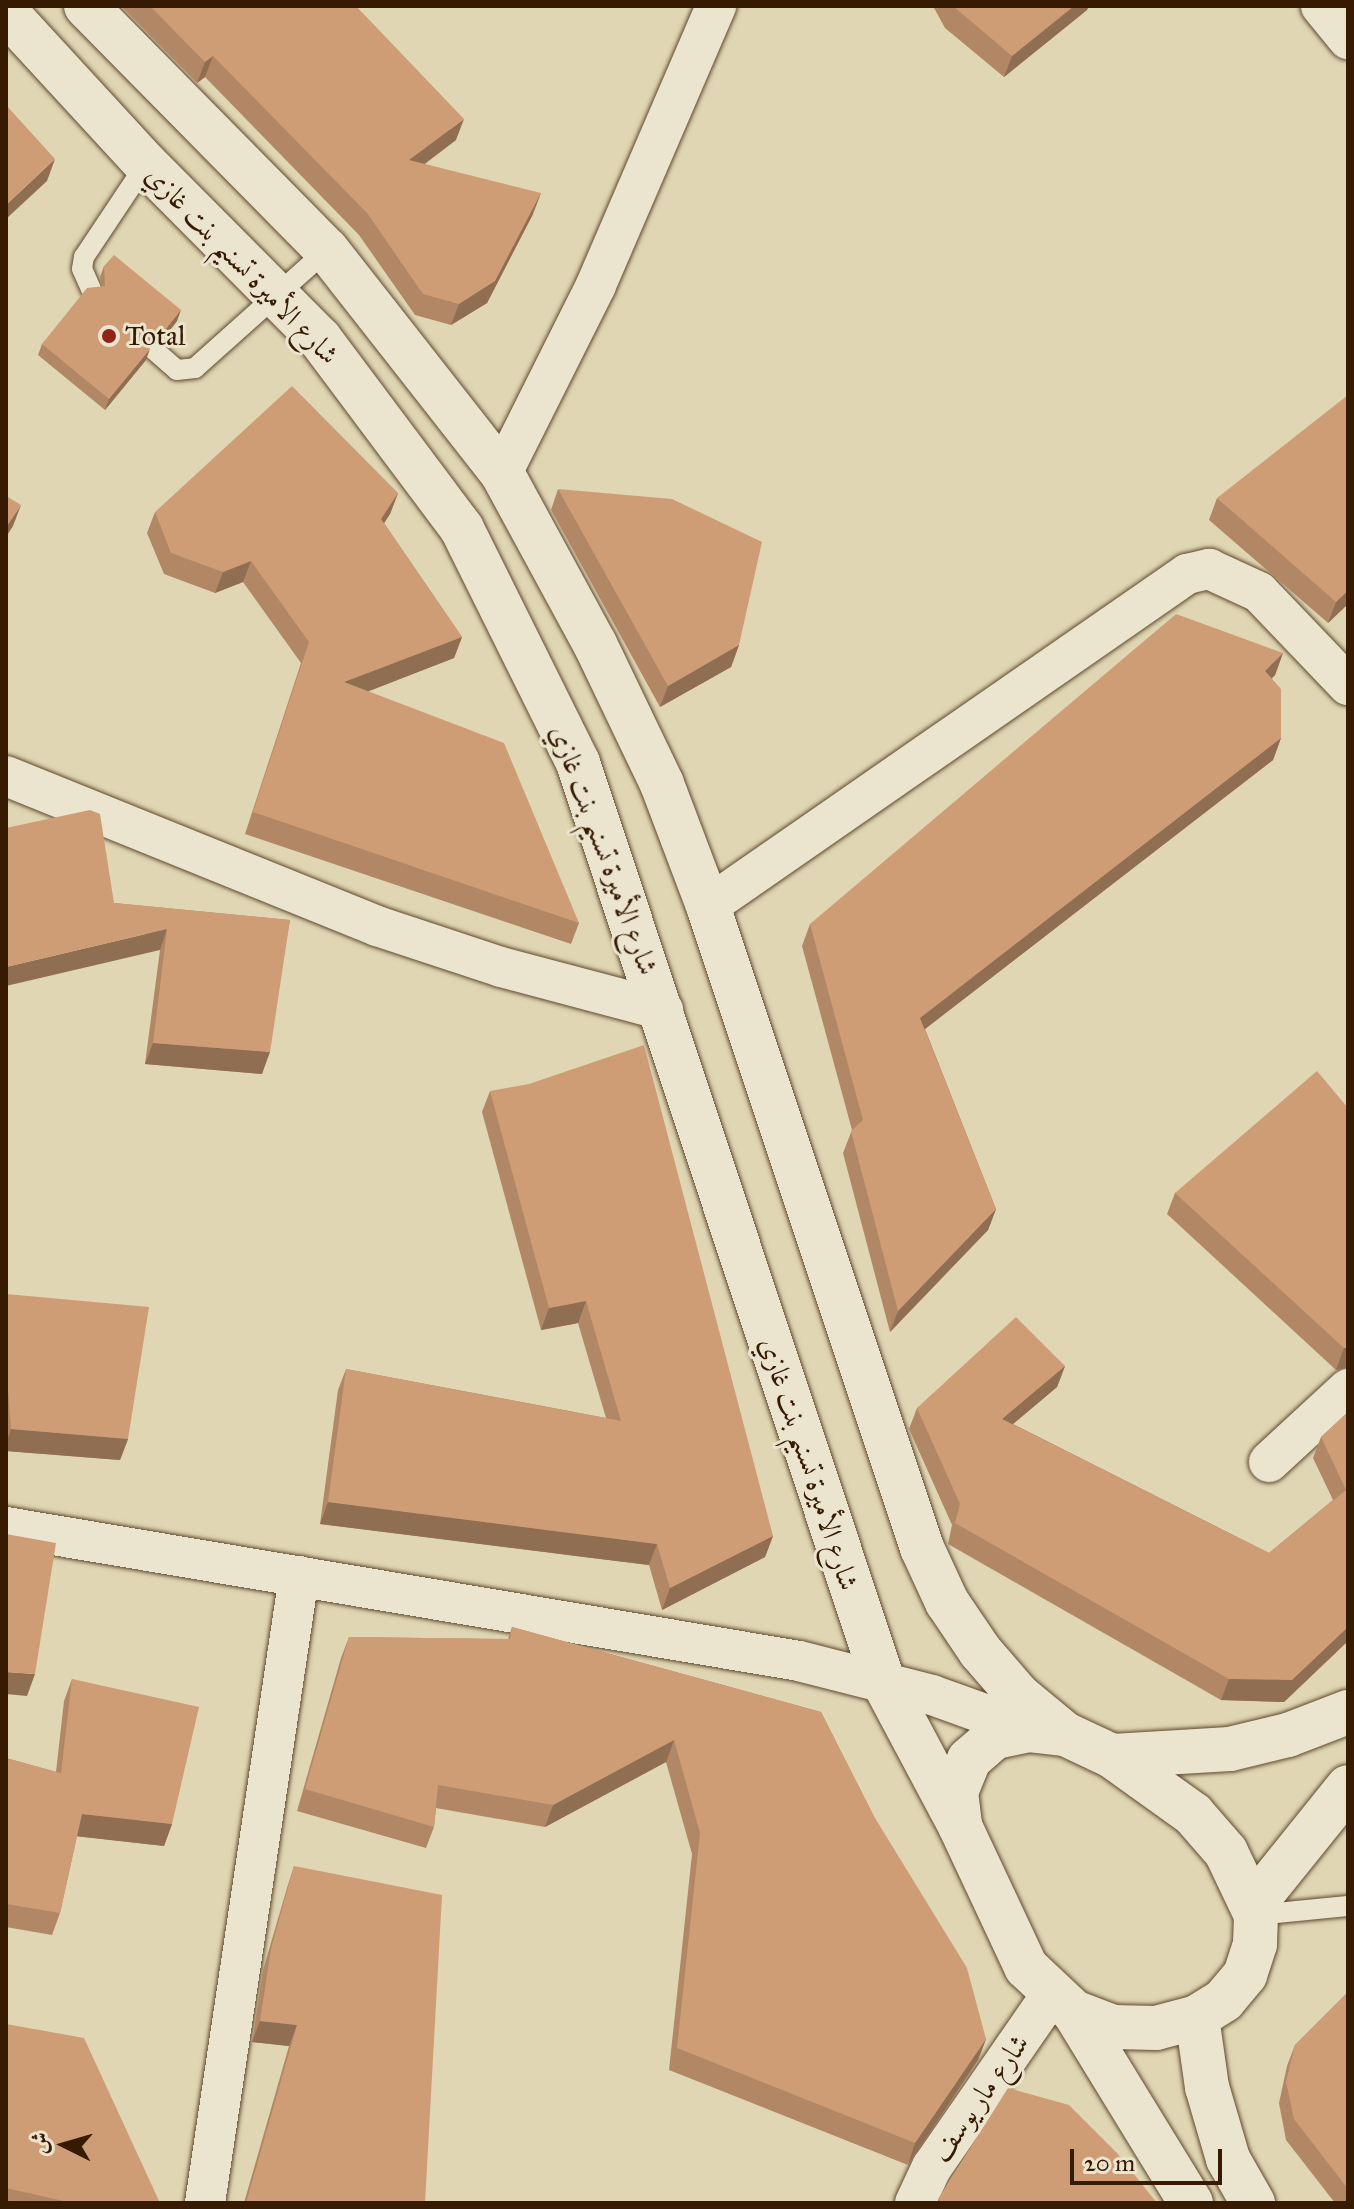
<!DOCTYPE html>
<html>
<head>
<meta charset="utf-8">
<style>
	body { margin:0 }
	#map { position:relative; width:1354px; height:2209px; overflow:hidden; background:#e0d6b3; font-family:"IM FELL Great Primer",Amiri,serif }
	div>[style] { position:absolute }
	.roads { filter:drop-shadow(0 0 2px #60492e) drop-shadow(0 0 2px #60492e) }
	.service>* { height:20px; margin:-10px; padding:0 10px; transform-origin:10px; border-radius:10px; background:#ebe4ce }
	.minor>* { height:40px; margin:-20px; padding:0 20px; transform-origin:20px; border-radius:20px; background:#ebe4ce }
	.secondary>* { height:44px; margin:-22px; padding:0 22px; transform-origin:22px; border-radius:22px; background:#ebe4ce }
	.wall>* { inset:0; background:#b18765 }
	.shaded-wall>* { inset:0; background:#906e52 }
	.building>* { inset:0; background:#ce9d75 }
	.dots>* { width:22px; height:22px; translate:-50% -50%; box-sizing:border-box; border:4px solid #ebe4ce; border-radius:50% }
	span { translate:-50% -50%; white-space:nowrap; text-align:center; line-height:1.15; -webkit-text-stroke:6px #ebe4ce; paint-order:stroke }
	.street-label { font-size:28px; color:#361a02 }
	.poi-label { font-size:28px; color:#361a02 }
	.left { translate:0 -50%; text-align:left }
	.frame { position:absolute; inset:0; border:8px solid #361a02; pointer-events:none }
	.north { position:absolute; left:24px; top:2105px; width:80px; height:80px; -webkit-text-stroke:6px #ebe4ce; paint-order:stroke; rotate:275deg; font-size:22px; font-weight:700; line-height:32px; text-align:center; color:#361a02 }
	.north::after { content:''; display:block; margin:auto; width:28px; height:36px; background:#361a02; clip-path:polygon(50% 0,100% 100%,50% 72%,0 100%) }
	.scale { position:absolute; left:1070px; top:2149px; width:152px; height:36px; box-sizing:border-box; border:4px solid #361a02; border-top:0; padding-left:10px; font-size:24px; line-height:28px; white-space:nowrap; color:#361a02; -webkit-text-stroke:6px #ebe4ce; paint-order:stroke }
</style>
</head>
<body>
<div id="map">
	<div class="roads">
		<div class="service">
			<i style="left:91px;top:289px;width:22px;rotate:-114deg"></i>
			<i style="left:82px;top:269px;width:12px;rotate:-81deg"></i>
			<i style="left:84px;top:257px;width:112px;rotate:-56.3deg"></i>
			<i style="left:154px;top:350px;width:30px;rotate:41deg"></i>
			<i style="left:177px;top:370px;width:18px;rotate:-6deg"></i>
			<i style="left:195px;top:368px;width:177px;rotate:-41.8deg"></i>
			<i style="left:1256px;top:1915px;width:92px;rotate:-5.6deg"></i>
		</div>
		<div class="minor">
			<i style="left:1321px;top:6px;width:43px;rotate:50.7deg"></i>
			<i style="left:502px;top:473px;width:210px;rotate:-63.4deg"></i>
			<i style="left:596px;top:285px;width:304px;rotate:-66.7deg"></i>
			<i style="left:6px;top:776px;width:400px;rotate:22deg"></i>
			<i style="left:377px;top:926px;width:131px;rotate:18.3deg"></i>
			<i style="left:501px;top:967px;width:168px;rotate:14.9deg"></i>
			<i style="left:708px;top:906px;width:583px;rotate:-34.73deg"></i>
			<i style="left:1187px;top:574px;width:23px;rotate:-13deg"></i>
			<i style="left:1209px;top:569px;width:55px;rotate:24.7deg"></i>
			<i style="left:1259px;top:592px;width:129px;rotate:46.3deg"></i>
			<i style="left:1269px;top:1462px;width:108px;rotate:-42.7deg"></i>
			<i style="left:6px;top:1527px;width:804px;rotate:9.59deg"></i>
			<i style="left:799px;top:1661px;width:137px;rotate:14.3deg"></i>
			<i style="left:932px;top:1695px;width:103px;rotate:19.8deg"></i>
			<i style="left:205px;top:2203px;width:634px;rotate:-81.47deg"></i>
			<i style="left:915px;top:2203px;width:40px;rotate:-65deg"></i>
			<i style="left:932px;top:2167px;width:209px;rotate:-55.3deg"></i>
		</div>
		<div class="secondary">
			<i style="left:86px;top:6px;width:343px;rotate:45.4deg"></i>
			<i style="left:327px;top:250px;width:283px;rotate:51.9deg"></i>
			<i style="left:502px;top:473px;width:195px;rotate:61.5deg"></i>
			<i style="left:595px;top:644px;width:155px;rotate:64.4deg"></i>
			<i style="left:662px;top:784px;width:130px;rotate:69.3deg"></i>
			<i style="left:708px;top:906px;width:677px;rotate:71.57deg"></i>
			<i style="left:922px;top:1548px;width:60px;rotate:65.2deg"></i>
			<i style="left:947px;top:1602px;width:59px;rotate:56deg"></i>
			<i style="left:980px;top:1651px;width:60px;rotate:49.1deg"></i>
			<i style="left:1019px;top:1696px;width:60px;rotate:39.6deg"></i>
			<i style="left:6px;top:12px;width:207px;rotate:47.4deg"></i>
			<i style="left:146px;top:164px;width:247px;rotate:45.2deg"></i>
			<i style="left:320px;top:339px;width:237px;rotate:53.2deg"></i>
			<i style="left:462px;top:529px;width:261px;rotate:63.6deg"></i>
			<i style="left:578px;top:763px;width:967px;rotate:71.62deg"></i>
			<i style="left:883px;top:1681px;width:164px;rotate:62deg"></i>
			<i style="left:960px;top:1826px;width:156px;rotate:64.9deg"></i>
			<i style="left:1026px;top:1967px;width:66px;rotate:43.2deg"></i>
			<i style="left:1074px;top:2012px;width:42px;rotate:21deg"></i>
			<i style="left:1113px;top:2027px;width:43px;rotate:1.3deg"></i>
			<i style="left:1156px;top:2028px;width:42px;rotate:-15deg"></i>
			<i style="left:1197px;top:2017px;width:32px;rotate:-32deg"></i>
			<i style="left:1224px;top:2000px;width:33px;rotate:-50deg"></i>
			<i style="left:1245px;top:1975px;width:33px;rotate:-72deg"></i>
			<i style="left:1255px;top:1944px;width:29px;rotate:-88deg"></i>
			<i style="left:1256px;top:1915px;width:70px;rotate:-115.5deg"></i>
			<i style="left:1226px;top:1852px;width:50px;rotate:-131deg"></i>
			<i style="left:1193px;top:1814px;width:100px;rotate:-144.4deg"></i>
			<i style="left:1112px;top:1756px;width:52px;rotate:-154.9deg"></i>
			<i style="left:1065px;top:1734px;width:36px;rotate:-174deg"></i>
			<i style="left:1029px;top:1730px;width:35px;rotate:168deg"></i>
			<i style="left:995px;top:1737px;width:35px;rotate:139deg"></i>
			<i style="left:969px;top:1760px;width:35px;rotate:112deg"></i>
			<i style="left:956px;top:1792px;width:34px;rotate:83deg"></i>
			<i style="left:1113px;top:1756px;width:117px;rotate:-3.4deg"></i>
			<i style="left:1230px;top:1749px;width:60px;rotate:-13.6deg"></i>
			<i style="left:1288px;top:1735px;width:64px;rotate:-21deg"></i>
			<i style="left:1254px;top:1904px;width:150px;rotate:-51.2deg"></i>
			<i style="left:1074px;top:2012px;width:224px;rotate:58.5deg"></i>
			<i style="left:1197px;top:2017px;width:71px;rotate:81.9deg"></i>
			<i style="left:1207px;top:2087px;width:75px;rotate:73.7deg"></i>
			<i style="left:1228px;top:2159px;width:51px;rotate:60.4deg"></i>
		</div>
	</div>
	<div class="wall">
		<i style="clip-path:polygon(121px 6px,356px 6px,456px 140px,425px 164px,533px 214px,487px 303px,451px 325px,415px 315px,359px 235px,205px 77px,197px 83px)"></i>
		<i style="clip-path:polygon(933px 6px,1089px 6px,1087px 10px,1004px 77px,945px 28px)"></i>
		<i style="clip-path:polygon(104px 266px,177px 321px,162px 340px,149px 342px,146px 360px,105px 410px,38px 355px,42px 344px,101px 287px,100px 277px)"></i>
		<i style="clip-path:polygon(558px 489px,739px 645px,731px 667px,660px 707px,551px 510px)"></i>
		<i style="clip-path:polygon(398px 493px,390px 514px,384px 523px,462px 637px,454px 658px,368px 691px,579px 923px,571px 944px,245px 834px,301px 663px,243px 582px,215px 593px,164px 574px,147px 533px,155px 512px)"></i>
		<i style="clip-path:polygon(1217px 498px,1348px 604px,1328px 623px,1209px 520px)"></i>
		<i style="clip-path:polygon(1283px 653px,1275px 675px,1272px 678px,1281px 738px,1273px 760px,925px 1029px,996px 1209px,988px 1230px,890px 1332px,843px 1153px,852px 1130px,802px 946px,810px 924px)"></i>
		<i style="clip-path:polygon(114px 903px,290px 920px,262px 1074px,145px 1064px,160px 950px)"></i>
		<i style="clip-path:polygon(490px 1091px,773px 1536px,765px 1557px,662px 1610px,649px 1565px,320px 1524px,338px 1390px,346px 1369px,606px 1418px,578px 1323px,541px 1330px,482px 1112px)"></i>
		<i style="clip-path:polygon(1348px 1108px,1348px 1368px,1336px 1370px,1167px 1214px,1175px 1193px)"></i>
		<i style="clip-path:polygon(6px 1294px,128px 1439px,120px 1460px,6px 1451px)"></i>
		<i style="clip-path:polygon(1065px 1366px,1057px 1387px,1013px 1424px,1269px 1553px,1333px 1500px,1313px 1458px,1321px 1437px,1348px 1412px,1348px 1641px,1284px 1702px,1221px 1700px,948px 1544px,952px 1525px,909px 1429px,917px 1408px)"></i>
		<i style="clip-path:polygon(512px 1627px,821px 1712px,986px 2039px,978px 2060px,908px 2165px,669px 2070px,692px 1854px,666px 1762px,545px 1827px,436px 1808px,434px 1827px,426px 1848px,297px 1811px,341px 1658px,349px 1637px,508px 1639px)"></i>
		<i style="clip-path:polygon(72px 1679px,172px 1824px,164px 1846px,77px 1836px,60px 1913px,52px 1935px,6px 1927px,6px 1758px,56px 1772px,64px 1701px)"></i>
		<i style="clip-path:polygon(294px 1866px,425px 2203px,244px 2203px,289px 2046px,252px 2042px,263px 1970px,287px 1888px)"></i>
		<i style="clip-path:polygon(1348px 1992px,1348px 2199px,1346px 2203px,1335px 2203px,1286px 2140px,1279px 2103px,1287px 2066px,1295px 2045px)"></i>
		<i style="clip-path:polygon(6px 2024px,160px 2203px,6px 2203px)"></i>
	</div>
	<div class="shaded-wall">
		<i style="clip-path:polygon(1074px 6px,1089px 6px,1087px 10px,1004px 77px,1012px 56px)"></i>
		<i style="clip-path:polygon(213px 56px,205px 77px,197px 83px,205px 62px)"></i>
		<i style="clip-path:polygon(464px 119px,456px 140px,401px 181px,409px 160px)"></i>
		<i style="clip-path:polygon(55px 159px,47px 181px,6px 219px,6px 205px)"></i>
		<i style="clip-path:polygon(541px 193px,533px 214px,487px 303px,451px 325px,459px 304px)"></i>
		<i style="clip-path:polygon(181px 310px,177px 321px,162px 340px,144px 342px,148px 331px)"></i>
		<i style="clip-path:polygon(150px 349px,146px 360px,105px 410px,109px 399px)"></i>
		<i style="clip-path:polygon(398px 493px,390px 514px,373px 540px,381px 519px)"></i>
		<i style="clip-path:polygon(21px 505px,13px 526px,6px 537px,6px 527px)"></i>
		<i style="clip-path:polygon(251px 561px,243px 582px,215px 593px,223px 572px)"></i>
		<i style="clip-path:polygon(1348px 590px,1348px 604px,1328px 623px,1336px 602px)"></i>
		<i style="clip-path:polygon(462px 637px,454px 658px,336px 704px,344px 682px)"></i>
		<i style="clip-path:polygon(739px 645px,731px 667px,660px 707px,668px 686px)"></i>
		<i style="clip-path:polygon(1283px 653px,1275px 675px,1258px 692px,1265px 671px)"></i>
		<i style="clip-path:polygon(1281px 738px,1273px 760px,912px 1039px,920px 1018px)"></i>
		<i style="clip-path:polygon(167px 929px,160px 950px,6px 986px,6px 967px)"></i>
		<i style="clip-path:polygon(153px 1043px,270px 1052px,262px 1074px,145px 1064px)"></i>
		<i style="clip-path:polygon(996px 1209px,988px 1230px,890px 1332px,898px 1311px)"></i>
		<i style="clip-path:polygon(586px 1301px,578px 1323px,541px 1330px,549px 1308px)"></i>
		<i style="clip-path:polygon(1344px 1348px,1348px 1348px,1348px 1368px,1336px 1370px)"></i>
		<i style="clip-path:polygon(1065px 1366px,1057px 1387px,994px 1440px,1002px 1419px)"></i>
		<i style="clip-path:polygon(11px 1429px,128px 1439px,120px 1460px,6px 1451px,6px 1444px)"></i>
		<i style="clip-path:polygon(328px 1502px,657px 1544px,649px 1565px,320px 1524px)"></i>
		<i style="clip-path:polygon(773px 1536px,765px 1557px,662px 1610px,670px 1588px)"></i>
		<i style="clip-path:polygon(1348px 1627px,1348px 1641px,1284px 1702px,1221px 1700px,1229px 1679px)"></i>
		<i style="clip-path:polygon(6px 1672px,35px 1674px,27px 1696px,6px 1694px)"></i>
		<i style="clip-path:polygon(674px 1740px,666px 1762px,545px 1827px,553px 1805px)"></i>
		<i style="clip-path:polygon(82px 1814px,172px 1824px,164px 1846px,74px 1836px)"></i>
		<i style="clip-path:polygon(260px 2021px,297px 2025px,289px 2046px,252px 2042px)"></i>
		<i style="clip-path:polygon(986px 2039px,978px 2060px,908px 2165px,915px 2143px)"></i>
	</div>
	<div class="building">
		<i style="clip-path:polygon(150px 6px,356px 6px,464px 119px,409px 160px,541px 193px,495px 281px,459px 304px,423px 294px,367px 213px,213px 56px,205px 62px)"></i>
		<i style="clip-path:polygon(953px 6px,1074px 6px,1012px 56px)"></i>
		<i style="clip-path:polygon(6px 105px,55px 159px,6px 205px)"></i>
		<i style="clip-path:polygon(114px 255px,181px 310px,166px 329px,148px 331px,150px 349px,109px 399px,42px 344px,87px 288px,105px 286px,104px 266px)"></i>
		<i style="clip-path:polygon(292px 386px,398px 493px,381px 519px,462px 637px,344px 682px,504px 743px,579px 923px,253px 812px,309px 642px,251px 561px,223px 572px,171px 553px,155px 512px)"></i>
		<i style="clip-path:polygon(1348px 395px,1348px 590px,1336px 602px,1217px 498px)"></i>
		<i style="clip-path:polygon(558px 489px,672px 499px,762px 542px,739px 645px,668px 686px)"></i>
		<i style="clip-path:polygon(6px 496px,21px 505px,6px 527px)"></i>
		<i style="clip-path:polygon(1176px 614px,1283px 653px,1265px 671px,1281px 689px,1281px 738px,920px 1018px,996px 1209px,898px 1311px,851px 1131px,863px 1120px,810px 924px)"></i>
		<i style="clip-path:polygon(90px 810px,100px 814px,114px 903px,290px 920px,270px 1052px,153px 1043px,167px 929px,6px 967px,6px 828px)"></i>
		<i style="clip-path:polygon(644px 1045px,773px 1536px,670px 1588px,657px 1544px,328px 1502px,346px 1369px,621px 1421px,586px 1301px,549px 1308px,490px 1091px,529px 1084px)"></i>
		<i style="clip-path:polygon(1317px 1071px,1348px 1108px,1348px 1348px,1344px 1348px,1175px 1193px)"></i>
		<i style="clip-path:polygon(6px 1294px,149px 1307px,128px 1439px,11px 1429px,8px 1390px,6px 1390px)"></i>
		<i style="clip-path:polygon(1016px 1317px,1065px 1366px,1002px 1419px,1269px 1553px,1346px 1490px,1321px 1437px,1348px 1412px,1348px 1627px,1292px 1680px,1229px 1679px,955px 1523px,960px 1504px,917px 1408px)"></i>
		<i style="clip-path:polygon(6px 1534px,56px 1543px,35px 1674px,6px 1672px)"></i>
		<i style="clip-path:polygon(512px 1627px,821px 1712px,875px 1818px,967px 1968px,986px 2039px,915px 2143px,677px 2048px,700px 1833px,674px 1740px,553px 1805px,438px 1785px,434px 1827px,305px 1789px,349px 1637px,510px 1639px)"></i>
		<i style="clip-path:polygon(72px 1679px,199px 1707px,172px 1824px,82px 1814px,60px 1913px,6px 1904px,6px 1758px,61px 1773px)"></i>
		<i style="clip-path:polygon(294px 1866px,442px 1895px,425px 2203px,246px 2203px,297px 2025px,260px 2021px,271px 1949px)"></i>
		<i style="clip-path:polygon(1348px 1992px,1348px 2189px,1294px 2119px,1286px 2082px,1295px 2045px)"></i>
		<i style="clip-path:polygon(6px 2024px,84px 2038px,160px 2203px,72px 2203px,6px 2188px)"></i>
		<i style="clip-path:polygon(1008px 2088px,1069px 2105px,1117px 2153px,1157px 2203px,941px 2203px,938px 2199px)"></i>
	</div>
	<div class="dots">
		<i style="left:109px;top:336px;background:#8f2418"></i>
	</div>
	<div class="street-label">
		<span style="left:242px;top:265px;rotate:46deg">شارع الأميرة تسنيم بنت غازي</span>
		<span style="left:604px;top:850px;rotate:70deg">شارع الأميرة تسنيم بنت غازي</span>
		<span style="left:809px;top:1464px;rotate:72deg">شارع الأميرة تسنيم بنت غازي</span>
		<span style="left:980px;top:2098px;rotate:-55deg">شارع مار يوسف</span>
	</div>
	<div class="poi-label">
		<span class="left" style="left:125px;top:336px">Total</span>
	</div>
	<div class="frame"></div>
	<div class="north">ش</div>
	<div class="scale">20 m</div>
</div>
</body>
</html>
